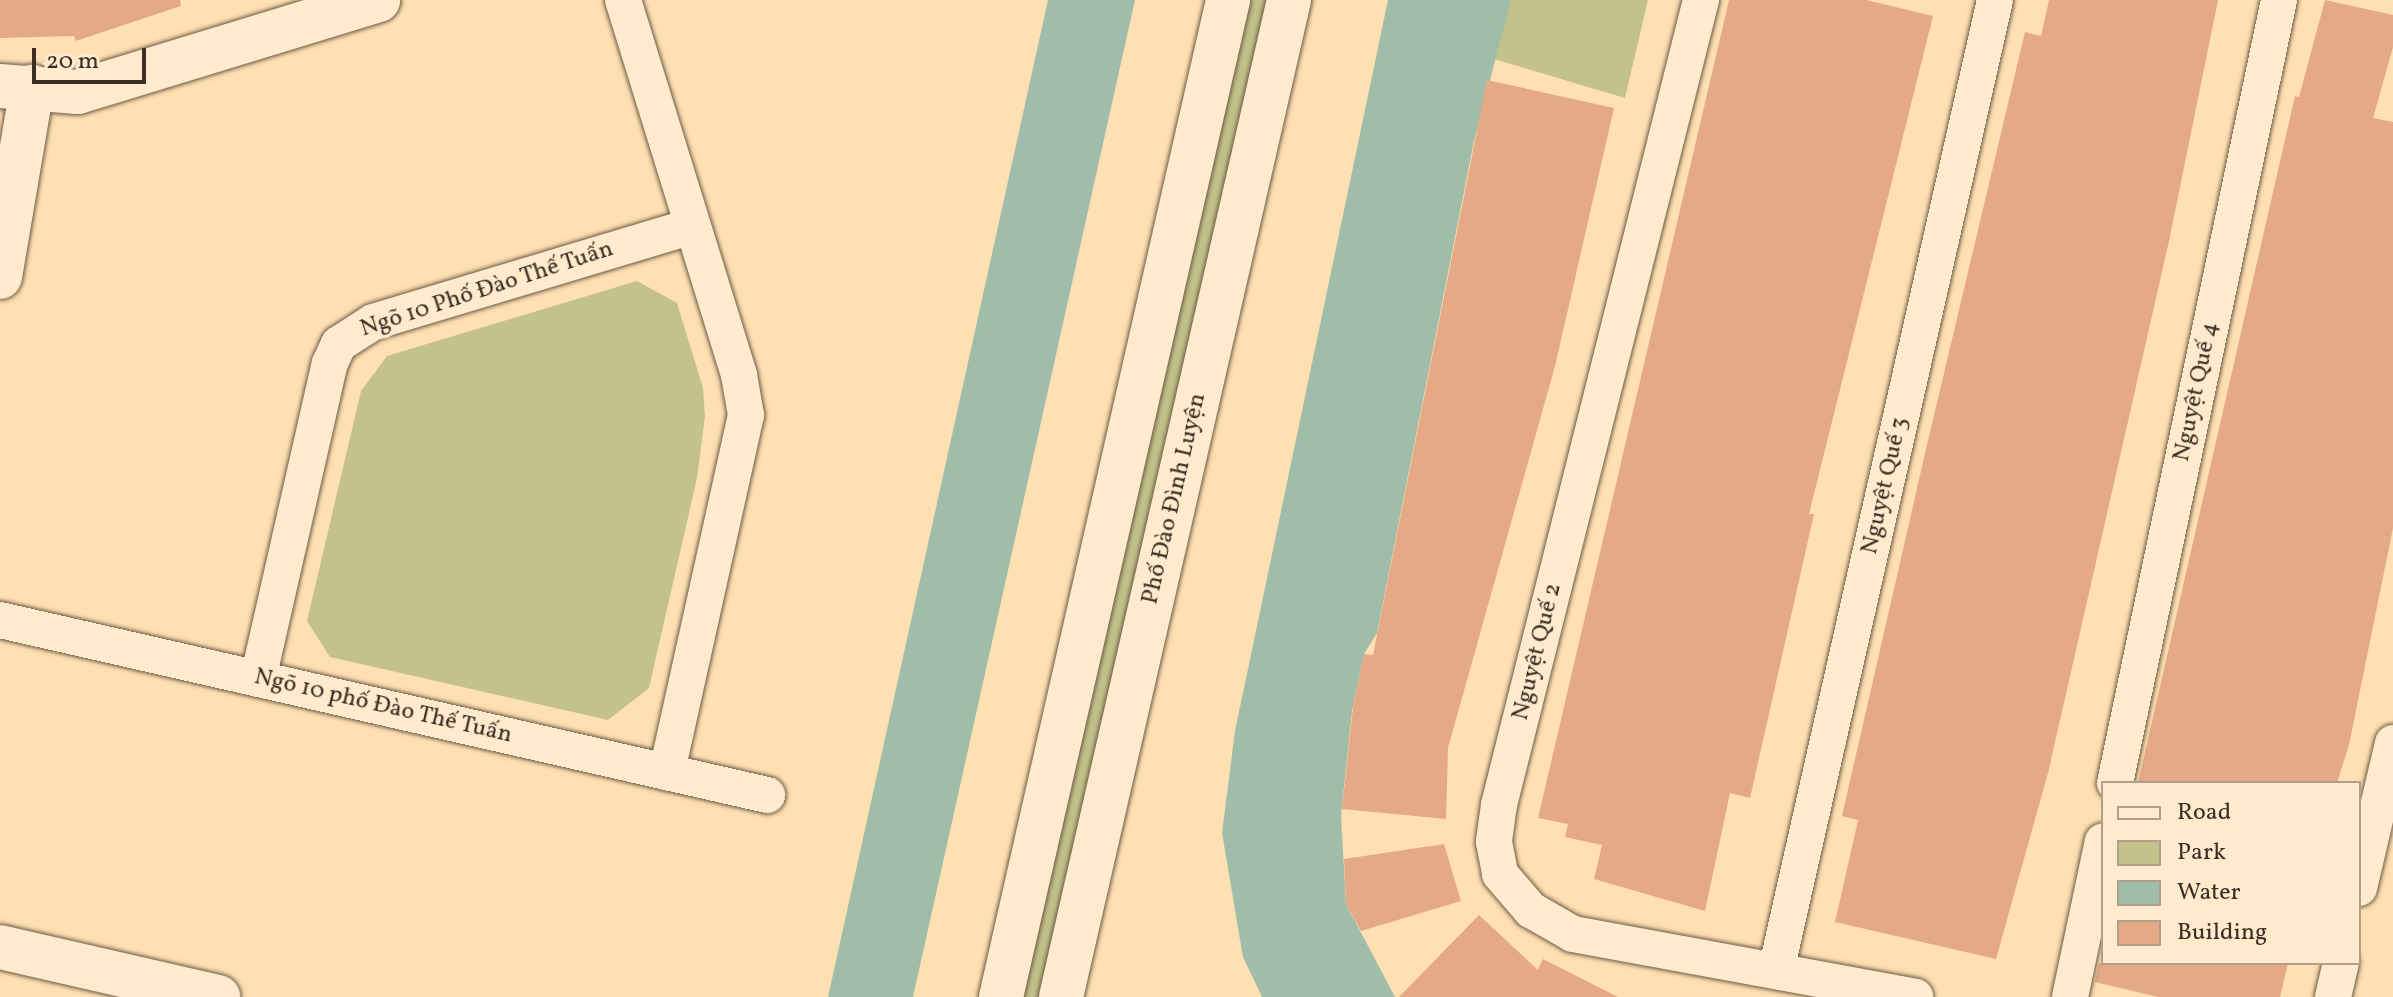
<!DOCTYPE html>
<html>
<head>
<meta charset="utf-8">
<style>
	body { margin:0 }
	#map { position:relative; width:2393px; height:997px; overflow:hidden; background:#fee0b2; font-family:Vollkorn,serif }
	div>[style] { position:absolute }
	.green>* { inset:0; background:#c2c28a }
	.water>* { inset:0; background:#a0bda9 }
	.building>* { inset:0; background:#e5a985 }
	.roads { filter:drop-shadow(0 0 2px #6d5a47) drop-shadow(0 0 2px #6d5a47) }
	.street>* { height:36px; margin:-18px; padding:0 18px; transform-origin:18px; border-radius:18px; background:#feebcd }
	.secondary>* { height:44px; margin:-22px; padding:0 22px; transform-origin:22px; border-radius:22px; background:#feebcd }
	span { translate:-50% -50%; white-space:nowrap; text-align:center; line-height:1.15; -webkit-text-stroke:7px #feebcd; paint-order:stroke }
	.street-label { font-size:24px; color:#3d2d23 }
	.legend { position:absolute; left:2101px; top:781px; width:260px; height:184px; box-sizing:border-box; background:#feebcd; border:2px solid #b19f89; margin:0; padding:10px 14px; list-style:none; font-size:24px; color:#3d2d23 }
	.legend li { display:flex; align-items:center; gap:16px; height:40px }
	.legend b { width:40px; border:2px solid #b19f89 }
	.scale { position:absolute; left:32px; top:48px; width:114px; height:36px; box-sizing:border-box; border:4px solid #3d2d23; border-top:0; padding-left:10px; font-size:24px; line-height:28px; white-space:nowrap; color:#3d2d23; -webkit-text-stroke:6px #feebcd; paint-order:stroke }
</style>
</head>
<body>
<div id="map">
	<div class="green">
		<i style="clip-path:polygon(1246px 0,1271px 0,1044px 997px,1019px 997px)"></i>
		<i style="clip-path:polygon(1510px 0,1648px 0,1625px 98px,1494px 59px)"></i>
		<i style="clip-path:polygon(637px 281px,677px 303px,703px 388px,705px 416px,697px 478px,649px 688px,608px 720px,330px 657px,307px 621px,361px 391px,387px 356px)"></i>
	</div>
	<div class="water">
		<i style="clip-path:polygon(1048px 0,1135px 0,913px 997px,828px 997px)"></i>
		<i style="clip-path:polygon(1388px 0,1511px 0,1474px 141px,1377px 633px,1364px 654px,1352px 711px,1341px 816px,1346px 904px,1395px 997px,1262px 997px,1243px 957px,1222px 833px,1235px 731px)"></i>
	</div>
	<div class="building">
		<i style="clip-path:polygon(0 0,180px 0,181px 6px,76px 41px,74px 36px,0 38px)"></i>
		<i style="clip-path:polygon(1729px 0,1866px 0,1933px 16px,1809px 514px,1814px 514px,1750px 798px,1730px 793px,1705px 911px,1594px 879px,1602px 845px,1565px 837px,1568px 824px,1538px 818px)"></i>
		<i style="clip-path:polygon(2049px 0,2218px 0,2169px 241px,2048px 773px,1996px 959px,1835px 922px,1858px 820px,1842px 816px,1926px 449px,2025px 32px,2041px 36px)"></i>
		<i style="clip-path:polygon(2325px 0,2393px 15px,2393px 47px,2373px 118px,2393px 122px,2393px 528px,2349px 745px,2337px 783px,2138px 783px,2295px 96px,2299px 97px)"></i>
		<i style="clip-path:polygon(1487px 80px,1614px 108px,1555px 366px,1448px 748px,1446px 819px,1342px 809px,1353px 707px,1364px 654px,1373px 655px)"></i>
		<i style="clip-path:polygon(1444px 844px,1461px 901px,1361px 931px,1346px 904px,1344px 859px)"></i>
		<i style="clip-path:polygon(1479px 915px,1538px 970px,1543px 959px,1618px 997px,1399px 997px)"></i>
		<i style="clip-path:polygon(2099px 963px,2288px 963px,2280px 997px,2158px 997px,2095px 982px)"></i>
	</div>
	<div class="roads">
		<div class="street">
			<i style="left:623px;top:0;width:393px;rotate:72.8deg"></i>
			<i style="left:739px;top:375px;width:41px;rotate:80.1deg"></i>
			<i style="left:746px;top:415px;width:366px;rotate:102.5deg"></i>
			<i style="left:1701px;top:0;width:830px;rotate:104.09deg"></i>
			<i style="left:1499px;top:805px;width:37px;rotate:98deg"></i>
			<i style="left:1494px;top:842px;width:33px;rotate:79deg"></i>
			<i style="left:1500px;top:874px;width:48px;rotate:49.3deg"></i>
			<i style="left:1531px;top:910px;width:48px;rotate:29.7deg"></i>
			<i style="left:1573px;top:934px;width:348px;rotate:10.4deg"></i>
			<i style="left:0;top:620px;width:787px;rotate:12.85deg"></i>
			<i style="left:258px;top:679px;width:324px;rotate:-77.2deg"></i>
			<i style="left:330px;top:363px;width:21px;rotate:-65deg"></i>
			<i style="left:339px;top:344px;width:40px;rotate:-32.9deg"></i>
			<i style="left:373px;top:322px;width:333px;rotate:-16.7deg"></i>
			<i style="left:2115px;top:783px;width:800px;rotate:-78.17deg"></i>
			<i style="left:2359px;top:888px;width:149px;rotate:-76.8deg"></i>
			<i style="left:1776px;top:971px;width:995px;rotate:-77.29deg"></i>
			<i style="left:2070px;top:997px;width:159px;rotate:-78.1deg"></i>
			<i style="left:2333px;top:997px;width:35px;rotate:-77deg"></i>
		</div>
		<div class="secondary">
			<i style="left:0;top:86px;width:78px;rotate:4.4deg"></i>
			<i style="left:78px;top:92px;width:314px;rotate:-17deg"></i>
			<i style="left:0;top:277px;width:193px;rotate:-80.4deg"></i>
			<i style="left:0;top:947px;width:224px;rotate:12.9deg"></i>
			<i style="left:1001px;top:997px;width:1023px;rotate:-77.17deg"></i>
			<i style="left:1061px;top:997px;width:1023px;rotate:-77.12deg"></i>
		</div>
	</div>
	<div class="street-label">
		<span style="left:487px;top:290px;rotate:-18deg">Ngõ 10 Phố Đào Thế Tuấn</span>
		<span style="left:2197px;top:392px;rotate:-78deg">Nguyệt Quế 4</span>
		<span style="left:1886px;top:486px;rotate:-77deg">Nguyệt Quế 3</span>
		<span style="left:1175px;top:499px;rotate:-77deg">Phố Đào Đình Luyện</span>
		<span style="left:1538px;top:652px;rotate:-76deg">Nguyệt Quế 2</span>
		<span style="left:383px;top:707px;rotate:13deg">Ngõ 10 phố Đào Thế Tuấn</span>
	</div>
	<ul class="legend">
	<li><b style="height:10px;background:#feebcd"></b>Road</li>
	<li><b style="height:22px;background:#c2c28a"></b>Park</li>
	<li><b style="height:22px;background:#a0bda9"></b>Water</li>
	<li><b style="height:22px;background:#e5a985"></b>Building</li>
	</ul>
	<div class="scale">20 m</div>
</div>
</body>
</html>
